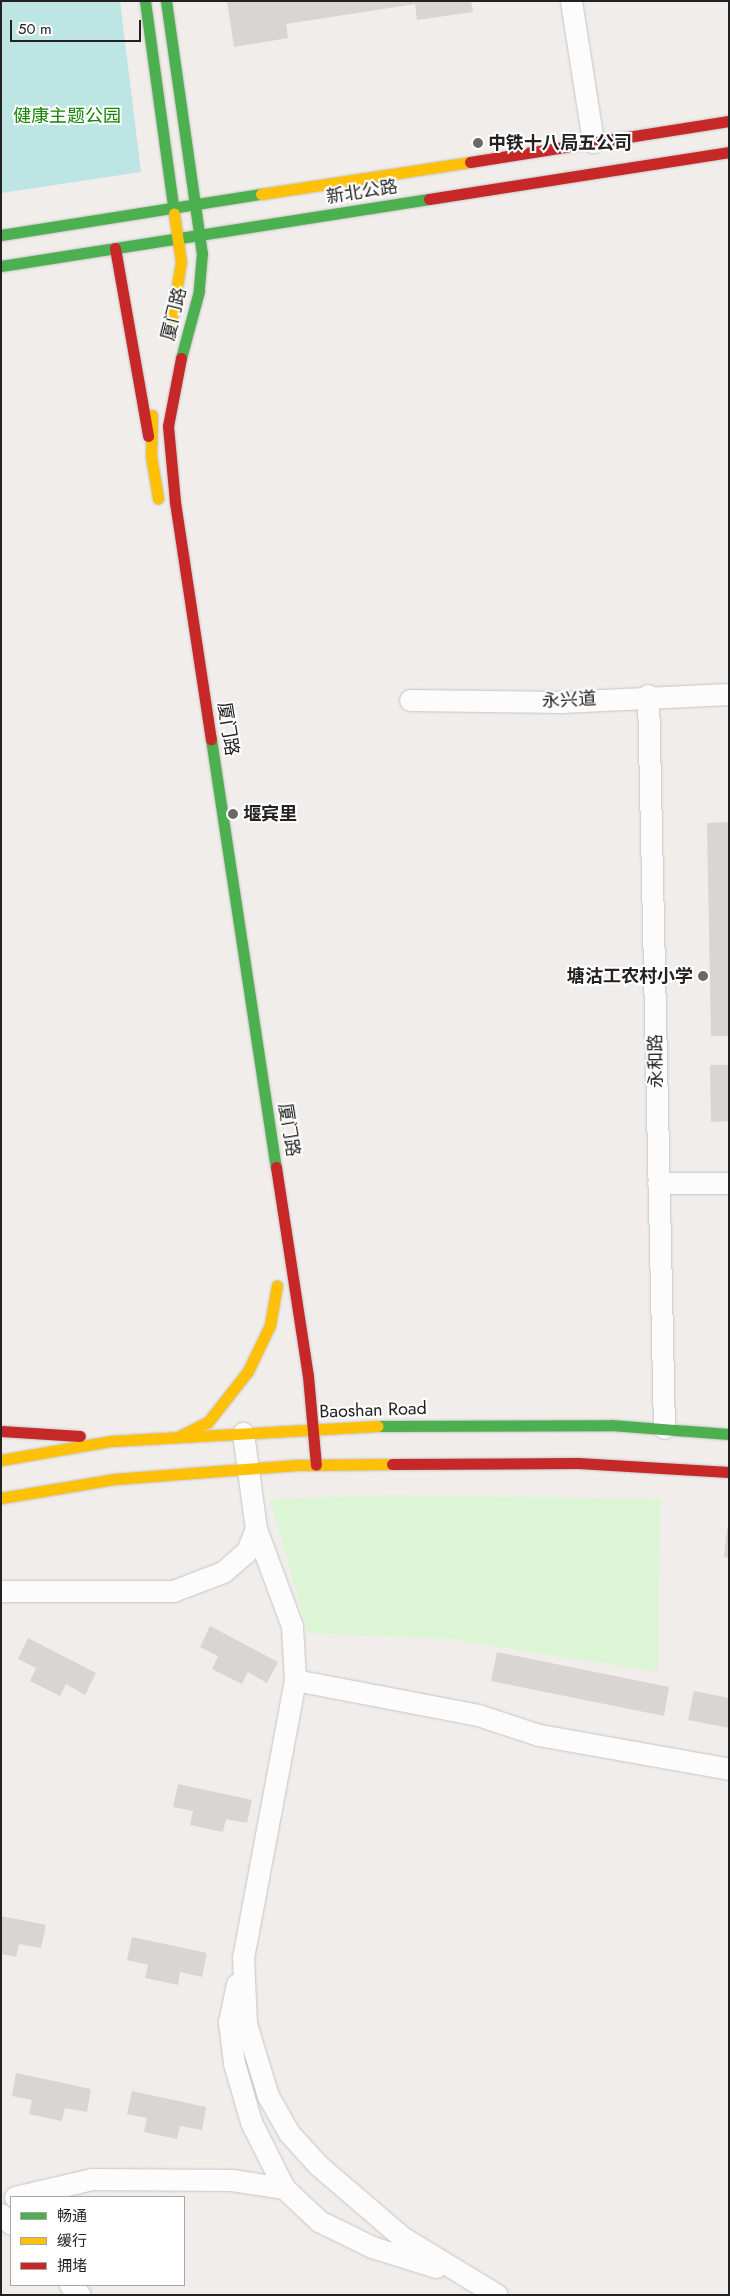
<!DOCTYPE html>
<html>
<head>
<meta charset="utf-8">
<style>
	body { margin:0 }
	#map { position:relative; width:730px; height:2296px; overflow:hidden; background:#f0edea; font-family:Jost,"Noto Sans SC",sans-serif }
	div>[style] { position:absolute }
	.park>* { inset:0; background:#dcf6d5 }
	.water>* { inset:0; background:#bce5e4 }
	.building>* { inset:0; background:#d8d5d3 }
	.roads { filter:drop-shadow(0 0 1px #c7c6c5) drop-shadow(0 0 1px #c7c6c5) }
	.street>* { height:21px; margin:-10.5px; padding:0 10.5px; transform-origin:10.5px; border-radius:10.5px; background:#fdfcfc }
	.fast>* { height:11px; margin:-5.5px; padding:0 5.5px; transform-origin:5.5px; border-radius:5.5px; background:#4caf50 }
	.slow>* { height:11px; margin:-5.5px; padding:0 5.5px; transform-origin:5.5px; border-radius:5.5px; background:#ffc107 }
	.jam>* { height:11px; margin:-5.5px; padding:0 5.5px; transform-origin:5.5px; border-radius:5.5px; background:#c62828 }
	.dots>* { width:14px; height:14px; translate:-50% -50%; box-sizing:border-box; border:2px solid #fff; border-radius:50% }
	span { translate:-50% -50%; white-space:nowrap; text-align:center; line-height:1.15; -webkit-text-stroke:4px #fff; paint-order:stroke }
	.park-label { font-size:18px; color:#148505 }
	.poi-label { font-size:18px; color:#222; font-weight:700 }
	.left { translate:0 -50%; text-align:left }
	.right { translate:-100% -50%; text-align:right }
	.street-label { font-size:18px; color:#222 }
	.frame { position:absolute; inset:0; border:2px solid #222; pointer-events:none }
	.legend { position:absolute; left:10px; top:2196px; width:175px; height:90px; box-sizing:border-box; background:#fff; border:1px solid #a7a7a7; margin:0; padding:6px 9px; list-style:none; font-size:15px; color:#222 }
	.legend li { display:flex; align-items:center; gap:10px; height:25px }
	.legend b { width:25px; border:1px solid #a7a7a7 }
	.scale { position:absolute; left:10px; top:20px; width:131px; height:22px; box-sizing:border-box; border:2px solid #222; border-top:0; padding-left:6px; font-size:15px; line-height:18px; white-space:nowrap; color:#222; -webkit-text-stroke:4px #fff; paint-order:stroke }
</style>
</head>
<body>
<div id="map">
	<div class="park">
		<i style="clip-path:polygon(390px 1495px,660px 1499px,658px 1672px,450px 1639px,308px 1633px,270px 1499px)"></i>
	</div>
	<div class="water">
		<i style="clip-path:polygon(1px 1px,120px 1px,141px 172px,1px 193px)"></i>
	</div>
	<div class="building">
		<i style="clip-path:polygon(227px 1px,471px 1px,473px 12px,417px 20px,415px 4px,286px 24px,288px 38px,234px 47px)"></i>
		<i style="clip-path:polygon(729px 822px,729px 1036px,711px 1036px,707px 823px)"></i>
		<i style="clip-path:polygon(710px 1065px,729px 1065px,729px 1121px,711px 1122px)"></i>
		<i style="clip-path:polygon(727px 1528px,729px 1528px,729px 1558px,724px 1557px)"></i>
		<i style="clip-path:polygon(210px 1626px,278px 1662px,267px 1683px,248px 1672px,242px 1684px,212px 1669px,218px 1656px,200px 1647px)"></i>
		<i style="clip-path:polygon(28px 1638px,96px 1673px,85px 1695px,66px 1684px,60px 1696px,30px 1681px,36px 1668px,18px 1659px)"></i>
		<i style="clip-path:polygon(497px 1652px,669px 1687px,664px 1716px,491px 1681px)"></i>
		<i style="clip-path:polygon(694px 1691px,729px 1698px,729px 1728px,688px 1720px)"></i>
		<i style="clip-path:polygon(178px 1784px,252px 1800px,247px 1823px,226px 1819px,223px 1832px,190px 1825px,193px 1811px,173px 1807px)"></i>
		<i style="clip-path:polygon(1px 1916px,46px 1925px,41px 1948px,19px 1944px,16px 1957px,1px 1954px)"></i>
		<i style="clip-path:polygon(132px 1937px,207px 1953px,202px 1977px,180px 1972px,178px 1985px,145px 1978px,148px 1965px,127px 1960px)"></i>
		<i style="clip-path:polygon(16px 2073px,91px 2089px,87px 2112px,65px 2108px,62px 2121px,29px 2114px,32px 2100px,12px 2096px)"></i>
		<i style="clip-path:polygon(132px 2091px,206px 2107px,202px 2130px,180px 2126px,177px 2139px,144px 2132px,147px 2118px,127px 2114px)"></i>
	</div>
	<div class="roads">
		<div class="street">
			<i style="left:571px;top:1px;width:143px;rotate:81.1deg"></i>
			<i style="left:648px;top:695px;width:733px;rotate:88.75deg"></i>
			<i style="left:410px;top:700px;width:151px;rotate:0.8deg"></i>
			<i style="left:561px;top:702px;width:168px;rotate:-2.7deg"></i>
			<i style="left:658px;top:1183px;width:71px"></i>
			<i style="left:243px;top:1433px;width:97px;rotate:82.3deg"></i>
			<i style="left:256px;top:1529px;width:103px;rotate:69.6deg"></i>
			<i style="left:292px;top:1626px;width:54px;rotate:86.8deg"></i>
			<i style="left:295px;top:1680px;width:282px;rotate:100.6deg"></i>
			<i style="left:243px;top:1957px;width:67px;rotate:87.4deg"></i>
			<i style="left:246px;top:2024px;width:75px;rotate:73deg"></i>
			<i style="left:268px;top:2096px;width:43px;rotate:60.4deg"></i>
			<i style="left:289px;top:2133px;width:43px;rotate:47.8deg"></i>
			<i style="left:318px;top:2165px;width:111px;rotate:40.6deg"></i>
			<i style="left:402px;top:2237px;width:111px;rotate:31.4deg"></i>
			<i style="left:1px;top:1591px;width:172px"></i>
			<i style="left:173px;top:1591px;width:53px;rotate:-20.8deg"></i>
			<i style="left:223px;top:1572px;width:32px;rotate:-41deg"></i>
			<i style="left:247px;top:1551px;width:24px;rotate:-68deg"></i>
			<i style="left:295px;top:1680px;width:186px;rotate:10.8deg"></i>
			<i style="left:478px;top:1715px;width:64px;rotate:18.2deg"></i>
			<i style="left:539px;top:1735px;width:193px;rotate:10.1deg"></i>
			<i style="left:237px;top:1984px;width:39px;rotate:102deg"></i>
			<i style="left:229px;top:2022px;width:41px;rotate:83deg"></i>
			<i style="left:234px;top:2063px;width:61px;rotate:73.9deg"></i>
			<i style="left:251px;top:2122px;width:74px;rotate:63.4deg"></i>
			<i style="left:284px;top:2188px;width:48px;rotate:43.3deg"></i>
			<i style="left:319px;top:2221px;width:59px;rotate:26.1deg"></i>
			<i style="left:372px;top:2247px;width:67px;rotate:17.4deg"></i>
			<i style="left:15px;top:2197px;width:79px;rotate:-13.2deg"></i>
			<i style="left:92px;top:2179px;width:140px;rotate:0.4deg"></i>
			<i style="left:232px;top:2180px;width:53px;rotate:8.7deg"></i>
			<i style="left:1px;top:2214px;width:14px;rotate:45deg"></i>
			<i style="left:70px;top:2285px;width:14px;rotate:45deg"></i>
		</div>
		<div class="fast">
			<i style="left:145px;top:1px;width:215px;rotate:82.2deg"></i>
			<i style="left:166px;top:1px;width:255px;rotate:81.9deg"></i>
			<i style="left:202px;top:253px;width:38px;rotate:95deg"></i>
			<i style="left:199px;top:291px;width:69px;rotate:105deg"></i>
			<i style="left:1px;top:235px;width:263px;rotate:-9deg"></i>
			<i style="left:1px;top:266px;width:433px;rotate:-8.9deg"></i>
			<i style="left:211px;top:739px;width:433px;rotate:81.4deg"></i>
			<i style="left:378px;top:1426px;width:233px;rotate:-0.2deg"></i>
			<i style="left:611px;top:1425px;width:118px;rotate:4.4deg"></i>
		</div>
		<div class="slow">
			<i style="left:261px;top:194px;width:211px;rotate:-8.7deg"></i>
			<i style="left:170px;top:329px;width:68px;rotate:-80.7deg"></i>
			<i style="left:181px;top:262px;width:49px;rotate:-98.3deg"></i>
			<i style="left:152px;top:415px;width:41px;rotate:91.4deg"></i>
			<i style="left:151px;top:456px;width:43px;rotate:80.5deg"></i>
			<i style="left:180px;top:1436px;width:31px;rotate:-27deg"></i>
			<i style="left:208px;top:1422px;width:65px;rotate:-51.9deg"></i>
			<i style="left:248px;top:1371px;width:51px;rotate:-64.4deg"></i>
			<i style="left:270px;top:1325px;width:40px;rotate:-80deg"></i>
			<i style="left:1px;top:1460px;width:112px;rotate:-9.8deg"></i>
			<i style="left:111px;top:1441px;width:267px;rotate:-3.2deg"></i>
			<i style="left:1px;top:1498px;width:116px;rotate:-9.5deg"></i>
			<i style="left:115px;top:1479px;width:185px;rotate:-4.4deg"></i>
			<i style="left:299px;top:1465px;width:93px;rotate:-0.6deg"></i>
		</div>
		<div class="jam">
			<i style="left:470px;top:162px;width:262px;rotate:-9deg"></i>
			<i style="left:429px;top:199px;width:304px;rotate:-8.9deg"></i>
			<i style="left:115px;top:248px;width:191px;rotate:80deg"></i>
			<i style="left:181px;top:358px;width:69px;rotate:100.8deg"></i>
			<i style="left:168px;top:426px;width:76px;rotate:84.7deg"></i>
			<i style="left:175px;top:502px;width:240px;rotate:81.4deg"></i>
			<i style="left:276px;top:1167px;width:211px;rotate:81.3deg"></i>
			<i style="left:308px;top:1376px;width:89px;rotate:84.9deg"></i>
			<i style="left:1px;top:1431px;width:79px;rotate:3.6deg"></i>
			<i style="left:392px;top:1464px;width:186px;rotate:-0.3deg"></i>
			<i style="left:578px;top:1463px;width:151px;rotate:3.4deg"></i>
		</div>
	</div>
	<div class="dots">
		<i style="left:478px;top:143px;background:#6a6968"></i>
		<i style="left:233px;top:814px;background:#6a6968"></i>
		<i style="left:703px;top:976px;background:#6a6968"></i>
	</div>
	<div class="park-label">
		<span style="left:67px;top:116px">健康主题公园</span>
	</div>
	<div class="poi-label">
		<span class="left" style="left:488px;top:143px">中铁十八局五公司</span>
		<span class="left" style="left:243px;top:814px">堰宾里</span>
		<span class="right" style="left:693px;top:976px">塘沽工农村小学</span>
	</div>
	<div class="street-label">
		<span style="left:362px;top:192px;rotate:-9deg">新北公路</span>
		<span style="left:174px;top:314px;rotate:-76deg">厦门路</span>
		<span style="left:569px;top:700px;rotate:-3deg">永兴道</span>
		<span style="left:228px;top:729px;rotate:81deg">厦门路</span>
		<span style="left:656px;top:1061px;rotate:-91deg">永和路</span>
		<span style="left:289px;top:1130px;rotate:81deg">厦门路</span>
		<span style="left:373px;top:1410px;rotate:-2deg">Baoshan Road</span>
	</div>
	<div class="frame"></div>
	<ul class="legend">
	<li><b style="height:6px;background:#4caf50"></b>畅通</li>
	<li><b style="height:6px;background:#ffc107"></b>缓行</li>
	<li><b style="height:6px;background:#c62828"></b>拥堵</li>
	</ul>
	<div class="scale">50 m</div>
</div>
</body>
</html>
